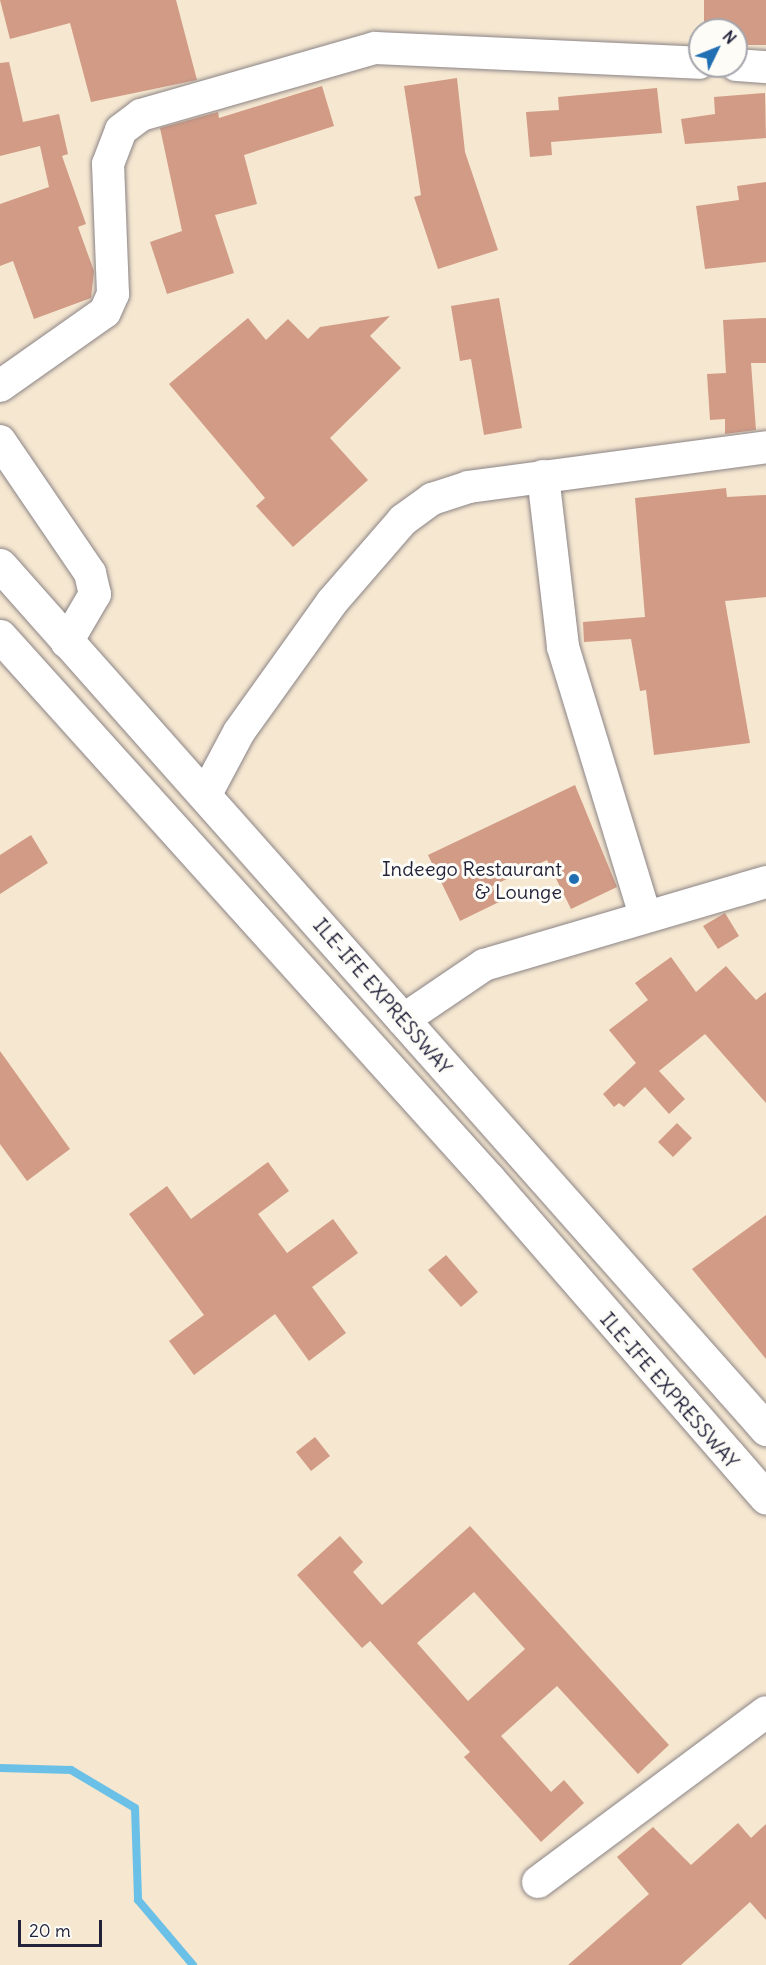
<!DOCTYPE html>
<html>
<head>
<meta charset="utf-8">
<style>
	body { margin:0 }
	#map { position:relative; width:766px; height:1965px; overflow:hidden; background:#f5e7d0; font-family:Delius,sans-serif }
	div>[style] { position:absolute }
	.stream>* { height:8px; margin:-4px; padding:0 4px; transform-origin:4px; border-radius:4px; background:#6bc0e7 }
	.building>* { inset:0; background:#d19b86 }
	.roads { filter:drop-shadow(0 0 2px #8c8486) drop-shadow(0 0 2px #8c8486) }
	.minor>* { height:32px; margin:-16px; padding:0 16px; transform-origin:16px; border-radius:16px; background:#fff }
	.major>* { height:33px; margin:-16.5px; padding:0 16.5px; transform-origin:16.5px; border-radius:16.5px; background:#fff }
	.dots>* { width:16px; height:16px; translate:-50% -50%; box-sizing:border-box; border:3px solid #fdfcf7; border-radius:50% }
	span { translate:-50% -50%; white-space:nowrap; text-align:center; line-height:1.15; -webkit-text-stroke:6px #fdfcf7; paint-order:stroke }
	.poi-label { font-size:20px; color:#22223b }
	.right { translate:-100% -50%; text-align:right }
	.street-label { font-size:20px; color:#22223b }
	.north { position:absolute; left:688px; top:18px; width:60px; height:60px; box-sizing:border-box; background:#fdfcf7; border:2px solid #a5a5ac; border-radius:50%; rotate:47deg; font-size:16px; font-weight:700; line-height:24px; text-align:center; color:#22223b }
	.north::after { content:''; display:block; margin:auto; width:21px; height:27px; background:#1f6fb2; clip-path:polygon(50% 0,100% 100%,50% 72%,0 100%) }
	.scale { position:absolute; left:18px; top:1920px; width:84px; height:27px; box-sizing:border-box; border:3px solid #22223b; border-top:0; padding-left:8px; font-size:18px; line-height:21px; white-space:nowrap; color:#22223b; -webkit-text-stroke:4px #fdfcf7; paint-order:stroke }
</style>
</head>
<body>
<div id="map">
	<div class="stream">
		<i style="left:0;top:1768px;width:71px;rotate:1.6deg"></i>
		<i style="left:71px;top:1770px;width:74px;rotate:30.7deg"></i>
		<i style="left:135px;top:1808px;width:92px;rotate:88.1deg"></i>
		<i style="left:138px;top:1900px;width:85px;rotate:49.8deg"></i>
	</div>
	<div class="building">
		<i style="clip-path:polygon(0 0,176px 0,197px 80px,91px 102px,70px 23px,10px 39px)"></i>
		<i style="clip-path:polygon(704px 0,766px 0,766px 45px,736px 45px,736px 30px,704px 30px)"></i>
		<i style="clip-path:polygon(9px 62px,23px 122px,59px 114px,68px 154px,62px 156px,86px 224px,78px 227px,94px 271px,91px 298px,34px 319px,13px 261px,0 266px,0 204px,49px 187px,40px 146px,0 156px,0 63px)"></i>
		<i style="clip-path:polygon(457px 78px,465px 152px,498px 250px,438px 269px,414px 197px,421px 195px,404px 86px)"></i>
		<i style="clip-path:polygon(322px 86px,334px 126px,244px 155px,257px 204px,215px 215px,234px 273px,167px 294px,150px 242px,182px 231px,160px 128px,218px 112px,219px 118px)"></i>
		<i style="clip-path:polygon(657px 88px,662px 133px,551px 142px,552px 155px,530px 157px,526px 112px,559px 110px,558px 97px)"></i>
		<i style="clip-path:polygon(765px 93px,766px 138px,685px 144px,681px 119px,715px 114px,714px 97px)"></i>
		<i style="clip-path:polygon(766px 182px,766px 262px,705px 269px,696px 206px,739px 200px,737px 186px)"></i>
		<i style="clip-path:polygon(499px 298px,522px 428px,484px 435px,471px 359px,460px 361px,451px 306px)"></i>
		<i style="clip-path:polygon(390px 316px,370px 336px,401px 368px,330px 438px,368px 480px,293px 547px,256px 506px,265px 498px,169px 384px,248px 318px,266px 340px,288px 319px,308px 339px,320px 327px)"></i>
		<i style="clip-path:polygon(766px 318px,766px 363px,751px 363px,756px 430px,725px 434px,725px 419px,710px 420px,707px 374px,726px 373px,723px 320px)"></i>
		<i style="clip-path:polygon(726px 488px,727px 497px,766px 495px,766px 597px,725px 601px,750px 743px,654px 755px,646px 690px,640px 691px,631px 639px,584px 642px,583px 622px,645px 617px,635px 498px)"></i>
		<i style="clip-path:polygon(575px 785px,617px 887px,571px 909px,547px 860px,492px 886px,499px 902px,460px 921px,428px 855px)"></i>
		<i style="clip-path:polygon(31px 835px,48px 863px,0 894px,0 855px)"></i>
		<i style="clip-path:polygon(725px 913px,739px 936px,718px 949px,703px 926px)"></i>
		<i style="clip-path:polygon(671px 957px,696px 992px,726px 966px,756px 1000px,766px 992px,766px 1103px,705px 1034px,659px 1071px,685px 1099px,669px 1114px,645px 1087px,624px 1107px,619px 1103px,614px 1107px,603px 1094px,636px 1063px,609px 1030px,648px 1000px,635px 983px)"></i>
		<i style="clip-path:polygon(0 1051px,70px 1149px,27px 1181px,0 1144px)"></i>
		<i style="clip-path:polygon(677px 1123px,692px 1138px,673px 1157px,658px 1142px)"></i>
		<i style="clip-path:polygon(268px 1162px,289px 1191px,258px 1214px,287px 1253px,333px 1219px,358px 1253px,312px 1287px,346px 1333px,309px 1361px,275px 1314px,194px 1375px,169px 1341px,204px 1315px,129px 1214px,167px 1186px,191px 1219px)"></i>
		<i style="clip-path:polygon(766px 1215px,766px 1359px,692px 1269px)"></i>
		<i style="clip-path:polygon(446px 1255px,478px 1292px,461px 1307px,428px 1270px)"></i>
		<i style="clip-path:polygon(315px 1437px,330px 1456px,311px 1471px,296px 1452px)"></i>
		<i style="clip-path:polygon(evenodd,470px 1526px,669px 1745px,638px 1774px,557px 1686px,501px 1736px,551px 1792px,564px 1780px,584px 1803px,541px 1842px,464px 1757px,470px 1752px,370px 1641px,362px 1648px,297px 1575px,340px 1536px,363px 1562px,353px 1572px,382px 1605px,470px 1526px,474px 1592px,525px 1649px,468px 1701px,417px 1643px,474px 1592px)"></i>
		<i style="clip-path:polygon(738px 1823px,751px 1838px,766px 1824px,766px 1920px,750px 1902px,681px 1965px,568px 1965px,649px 1894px,617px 1857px,653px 1827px,691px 1865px)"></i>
	</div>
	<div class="roads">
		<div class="minor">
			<i style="left:736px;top:65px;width:30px;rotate:4deg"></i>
			<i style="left:0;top:386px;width:128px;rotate:-35.2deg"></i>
			<i style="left:105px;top:312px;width:20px;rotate:-66deg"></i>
			<i style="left:113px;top:294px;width:130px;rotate:-92.2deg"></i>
			<i style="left:108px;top:164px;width:36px;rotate:-69deg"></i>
			<i style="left:121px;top:130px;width:25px;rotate:-37deg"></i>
			<i style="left:141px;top:115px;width:243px;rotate:-16deg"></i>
			<i style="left:375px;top:48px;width:325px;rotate:2.6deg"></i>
			<i style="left:0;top:441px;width:160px;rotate:55.7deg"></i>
			<i style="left:90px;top:573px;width:22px;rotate:77deg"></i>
			<i style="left:95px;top:594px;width:56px;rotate:120.3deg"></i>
			<i style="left:543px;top:476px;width:172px;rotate:83.3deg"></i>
			<i style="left:563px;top:647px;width:281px;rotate:73deg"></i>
			<i style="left:206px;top:794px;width:70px;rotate:-62deg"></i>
			<i style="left:239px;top:732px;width:160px;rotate:-54.4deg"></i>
			<i style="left:332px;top:602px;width:108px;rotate:-49.1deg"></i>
			<i style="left:403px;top:520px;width:36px;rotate:-36deg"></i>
			<i style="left:432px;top:499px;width:38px;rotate:-18deg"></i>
			<i style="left:468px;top:487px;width:301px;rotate:-7.6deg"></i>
			<i style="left:403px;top:1020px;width:98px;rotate:-34.2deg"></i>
			<i style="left:484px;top:965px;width:294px;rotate:-16.4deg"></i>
			<i style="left:538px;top:1882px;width:284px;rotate:-36.7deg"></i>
		</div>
		<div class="major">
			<i style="left:0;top:565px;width:1155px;rotate:48.44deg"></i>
			<i style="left:0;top:636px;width:731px;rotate:48deg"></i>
			<i style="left:489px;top:1179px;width:422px;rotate:49deg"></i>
		</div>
	</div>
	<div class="dots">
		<i style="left:574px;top:879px;background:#1f6fb2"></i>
	</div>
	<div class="poi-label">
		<span class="right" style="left:562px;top:880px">Indeego Restaurant<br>&amp; Lounge</span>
	</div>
	<div class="street-label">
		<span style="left:383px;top:996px;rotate:49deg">ILE-IFE EXPRESSWAY</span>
		<span style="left:670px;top:1390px;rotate:49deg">ILE-IFE EXPRESSWAY</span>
	</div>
	<div class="north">N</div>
	<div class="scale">20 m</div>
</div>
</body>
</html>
